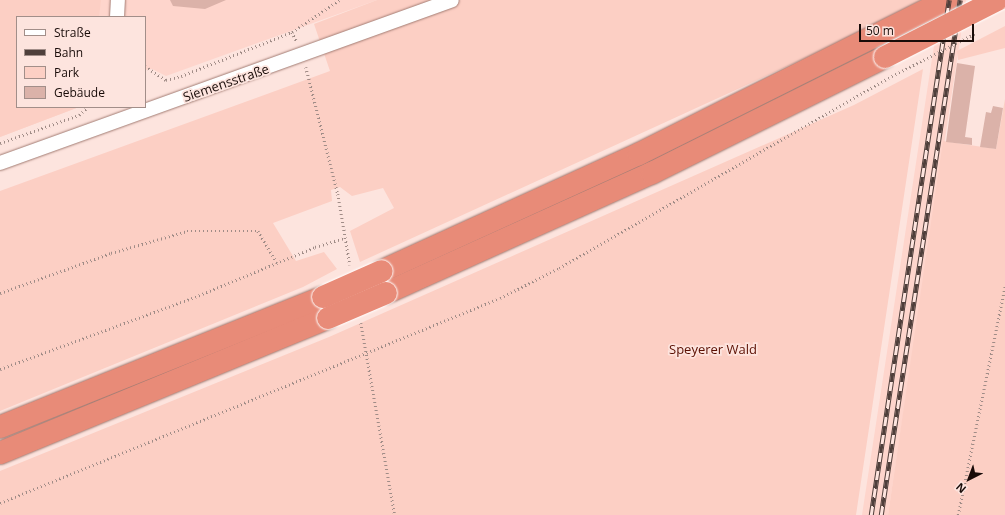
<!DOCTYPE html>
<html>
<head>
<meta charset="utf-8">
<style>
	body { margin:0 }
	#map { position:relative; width:1005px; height:515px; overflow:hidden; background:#fde4de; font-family:"Open Sans",sans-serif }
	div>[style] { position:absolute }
	.built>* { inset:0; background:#fed5cc }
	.green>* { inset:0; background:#fccfc4 }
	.building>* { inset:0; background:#dbb2a9 }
	.path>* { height:2.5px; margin-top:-1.25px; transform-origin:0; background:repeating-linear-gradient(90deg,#a08c87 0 1px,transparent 0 4px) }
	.roads { filter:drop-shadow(0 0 1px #a27c73) drop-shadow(0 0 1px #a27c73) }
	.minor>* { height:14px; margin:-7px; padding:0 7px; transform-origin:7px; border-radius:7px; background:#fff }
	.trunk>* { height:22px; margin:-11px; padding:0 11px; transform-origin:11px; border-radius:11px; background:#e88b78 }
	.rail>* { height:4.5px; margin-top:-2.25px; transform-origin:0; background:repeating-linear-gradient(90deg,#fde4de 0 9px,#4f3f3b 0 18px); box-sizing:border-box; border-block:1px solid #4f3f3b }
	.path-bridge>* { height:2.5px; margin-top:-1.25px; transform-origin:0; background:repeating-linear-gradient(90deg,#a08c87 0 1px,transparent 0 4px) }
	.bridges { filter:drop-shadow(0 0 1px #fff) drop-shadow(0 0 1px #fff) }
	.trunk-bridge>* { height:22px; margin:-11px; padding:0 11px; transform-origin:11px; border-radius:11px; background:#e88b78 }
	span { translate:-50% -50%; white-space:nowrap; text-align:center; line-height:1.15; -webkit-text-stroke:3.5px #fde4de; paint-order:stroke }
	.street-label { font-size:13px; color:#190c09 }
	.park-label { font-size:13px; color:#5b0f02 }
	.legend { position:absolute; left:16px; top:16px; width:130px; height:92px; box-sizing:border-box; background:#fde4de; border:1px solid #a28e89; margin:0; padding:5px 7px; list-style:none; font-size:12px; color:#190c09 }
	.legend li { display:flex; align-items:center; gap:8px; height:20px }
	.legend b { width:20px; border:1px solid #a28e89 }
	.north { position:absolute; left:949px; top:459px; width:40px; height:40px; -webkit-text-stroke:3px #fde4de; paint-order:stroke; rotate:222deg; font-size:11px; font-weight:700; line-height:16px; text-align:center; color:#190c09 }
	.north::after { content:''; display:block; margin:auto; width:14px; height:18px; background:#190c09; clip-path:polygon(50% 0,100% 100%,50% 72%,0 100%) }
	.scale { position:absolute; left:859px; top:24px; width:115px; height:18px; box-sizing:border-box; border:2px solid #190c09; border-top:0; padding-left:5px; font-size:12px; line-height:14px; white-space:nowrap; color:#190c09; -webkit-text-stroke:3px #fde4de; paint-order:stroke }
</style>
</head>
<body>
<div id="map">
	<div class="built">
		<i style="clip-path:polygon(0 0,377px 0,166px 76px,152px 69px,145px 70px,145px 17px,17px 17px,17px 107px,79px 107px,0 137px)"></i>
		<i style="clip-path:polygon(941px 0,966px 0,888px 515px,862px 515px)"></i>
	</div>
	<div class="green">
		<i style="clip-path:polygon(0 0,101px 0,99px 17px,17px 17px,17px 107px,79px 107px,0 137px)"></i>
		<i style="clip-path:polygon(377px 0,922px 0,825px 49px,360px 262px,350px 231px,394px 208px,383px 188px,352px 196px,340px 187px,331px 190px,332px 201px,273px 223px,296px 261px,324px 252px,337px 269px,303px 287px,0 411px,0 191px,330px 71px,314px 24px)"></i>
		<i style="clip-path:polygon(1005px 26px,1005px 48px,958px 60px,957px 51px)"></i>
		<i style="clip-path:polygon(923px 69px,856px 515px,0 515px,0 471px,329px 337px,854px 105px)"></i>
		<i style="clip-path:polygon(1005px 99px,1005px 515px,888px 515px,943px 141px,996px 149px)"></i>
	</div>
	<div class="building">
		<i style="clip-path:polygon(170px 0,226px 0,205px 9px,173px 6px)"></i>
		<i style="clip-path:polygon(957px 63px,975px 66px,965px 137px,972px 138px,972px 145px,946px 142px)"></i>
		<i style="clip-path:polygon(993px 106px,1003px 108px,996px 149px,980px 147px,986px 112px,991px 113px)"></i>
	</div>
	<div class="path">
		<i style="left:292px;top:32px;width:11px;rotate:63deg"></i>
		<i style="left:145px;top:66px;width:25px;rotate:34deg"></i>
		<i style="left:166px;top:80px;width:16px;rotate:-15deg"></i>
		<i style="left:181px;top:76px;width:119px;rotate:-21.6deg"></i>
		<i style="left:292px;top:32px;width:57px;rotate:-34.2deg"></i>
		<i style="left:306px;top:67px;width:131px;rotate:75.9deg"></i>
		<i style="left:338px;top:194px;width:72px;rotate:80.4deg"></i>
		<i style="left:0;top:143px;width:84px;rotate:-19.5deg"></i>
		<i style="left:79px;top:115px;width:12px;rotate:-42deg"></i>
		<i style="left:0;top:293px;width:118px;rotate:-19.8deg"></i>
		<i style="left:111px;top:253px;width:79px;rotate:-16.1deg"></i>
		<i style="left:187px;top:231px;width:71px"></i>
		<i style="left:258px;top:231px;width:37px;rotate:59deg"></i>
		<i style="left:361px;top:323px;width:195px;rotate:80deg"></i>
		<i style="left:0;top:369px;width:208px;rotate:-20.3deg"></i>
		<i style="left:195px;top:297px;width:130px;rotate:-22.6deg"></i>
		<i style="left:315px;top:247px;width:31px;rotate:-17deg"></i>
		<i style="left:0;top:503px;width:540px;rotate:-22.29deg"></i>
		<i style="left:500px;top:298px;width:66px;rotate:-27deg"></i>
		<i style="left:559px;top:268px;width:380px;rotate:-30deg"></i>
		<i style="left:958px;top:515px;width:233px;rotate:-78.4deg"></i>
	</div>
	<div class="roads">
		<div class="minor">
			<i style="left:117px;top:17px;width:17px;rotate:-87deg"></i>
			<i style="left:0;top:163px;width:480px;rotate:-19.8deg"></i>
		</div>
		<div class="trunk">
			<i style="left:382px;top:271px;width:282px;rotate:-24.5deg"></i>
			<i style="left:639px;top:154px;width:344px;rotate:-26.6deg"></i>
			<i style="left:386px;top:293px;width:292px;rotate:-24.3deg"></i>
			<i style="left:652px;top:173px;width:260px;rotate:-26.5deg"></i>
			<i style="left:0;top:427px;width:348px;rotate:-21.9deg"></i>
			<i style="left:0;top:453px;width:355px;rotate:-22.4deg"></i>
		</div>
	</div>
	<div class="rail">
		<i style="left:871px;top:515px;width:521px;rotate:-81.39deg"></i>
		<i style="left:881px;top:515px;width:521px;rotate:-81.28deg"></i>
	</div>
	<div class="path-bridge">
		<i style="left:888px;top:78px;width:99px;rotate:-27.1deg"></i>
	</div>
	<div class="bridges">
		<div class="trunk-bridge">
			<i style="left:885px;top:57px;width:126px;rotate:-27deg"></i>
			<i style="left:323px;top:297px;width:64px;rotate:-23.8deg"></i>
			<i style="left:328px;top:318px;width:63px;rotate:-23.3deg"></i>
		</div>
	</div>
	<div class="street-label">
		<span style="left:226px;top:83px;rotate:-19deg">Siemensstraße</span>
	</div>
	<div class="park-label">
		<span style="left:713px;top:349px">Speyerer Wald</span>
	</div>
	<ul class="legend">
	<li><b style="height:5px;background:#fff"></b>Straße</li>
	<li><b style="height:5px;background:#4f3f3b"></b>Bahn</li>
	<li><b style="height:11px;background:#fccfc4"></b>Park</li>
	<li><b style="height:11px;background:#dbb2a9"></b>Gebäude</li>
	</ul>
	<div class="north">N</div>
	<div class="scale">50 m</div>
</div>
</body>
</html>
